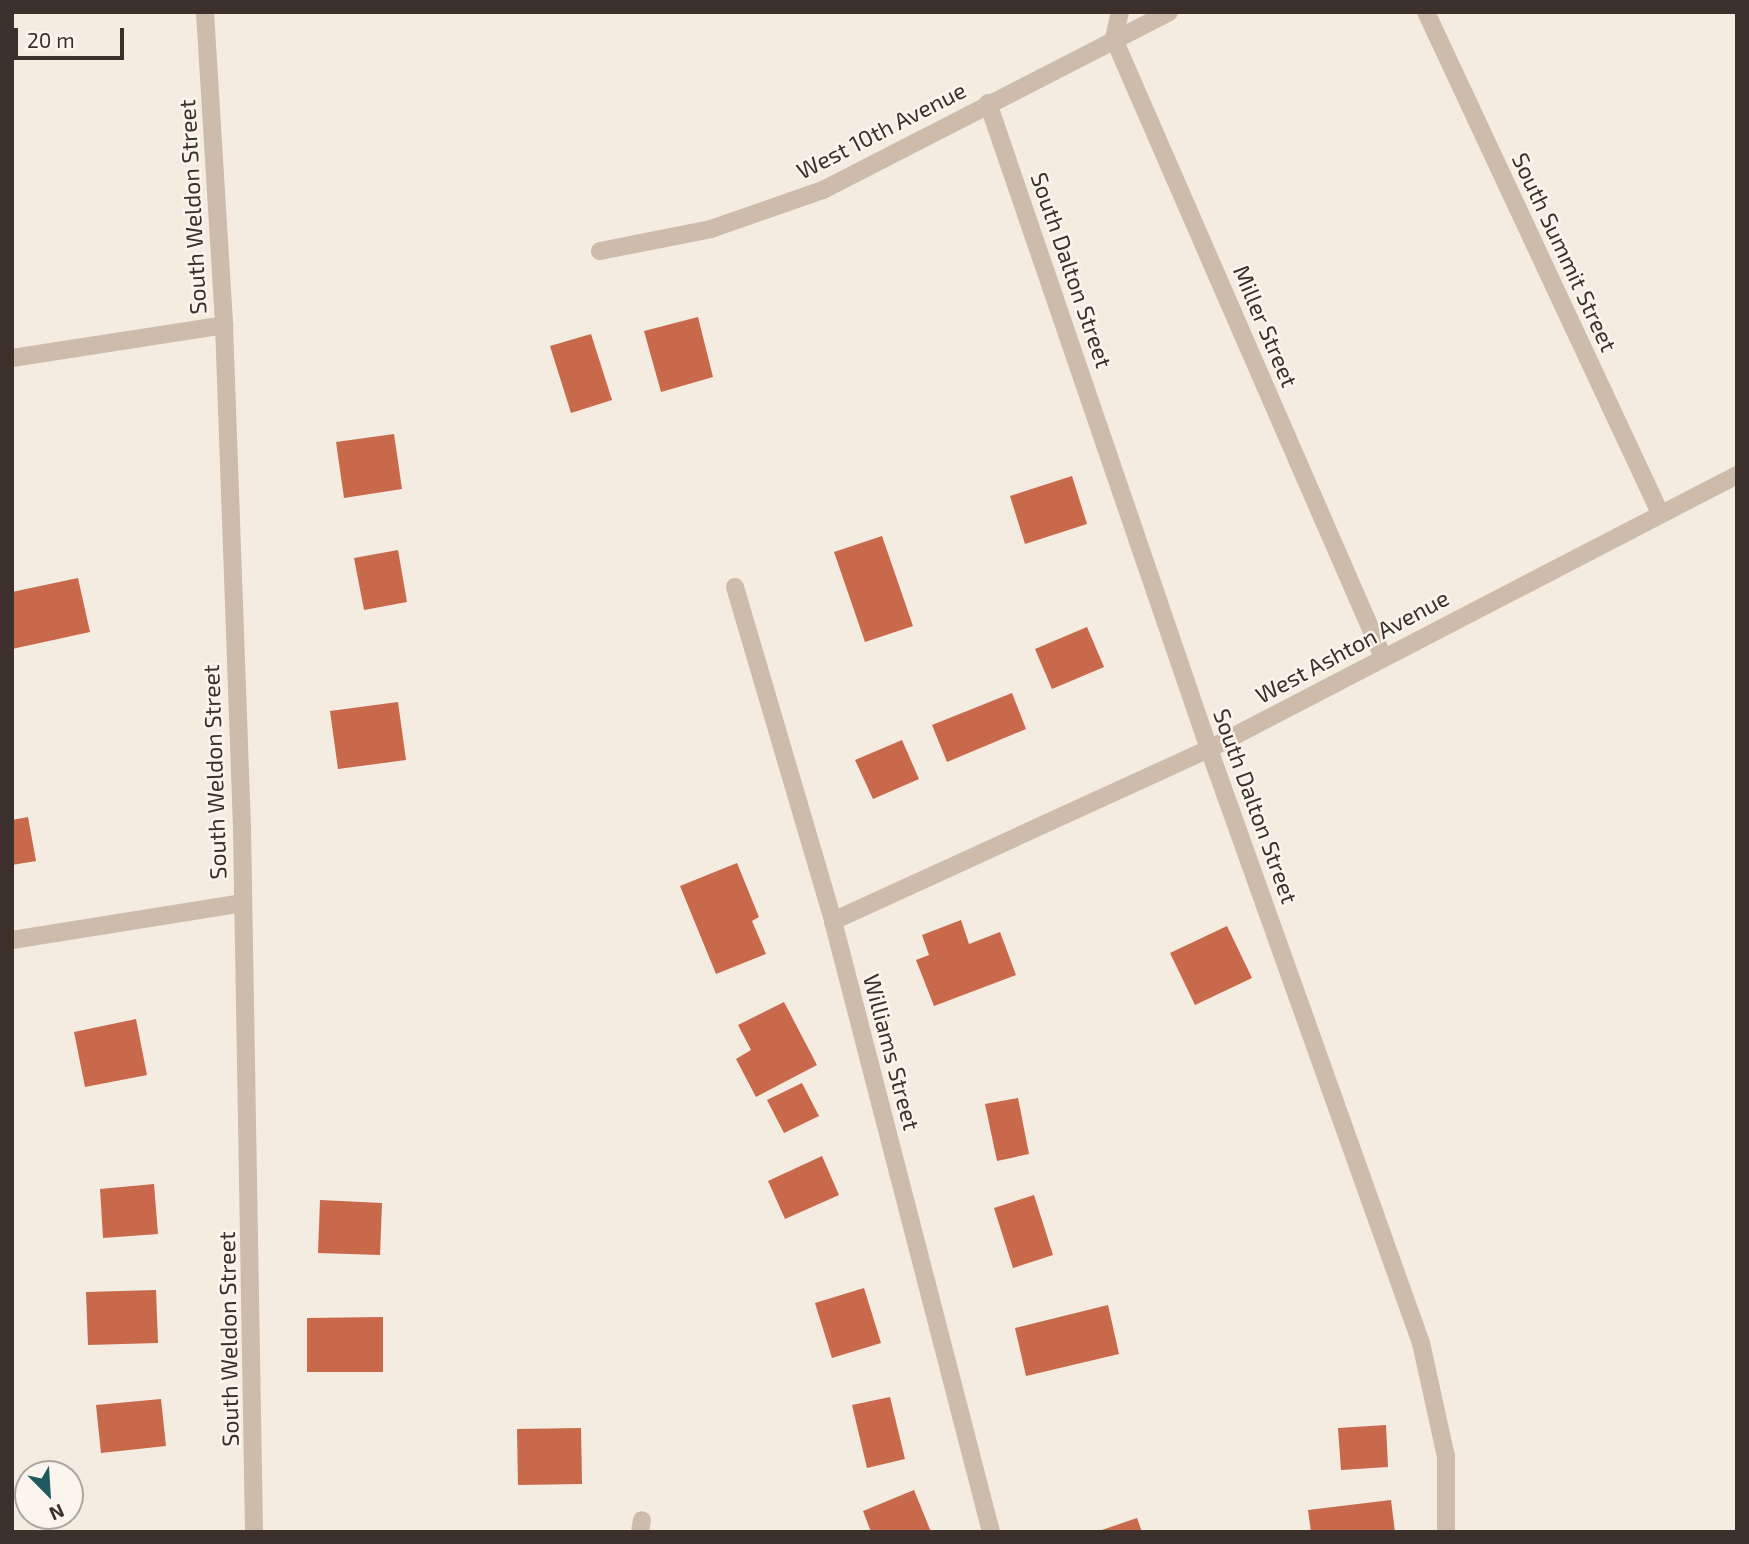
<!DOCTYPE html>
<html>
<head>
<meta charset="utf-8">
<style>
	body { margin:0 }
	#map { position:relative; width:1749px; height:1544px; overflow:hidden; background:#f4ebe1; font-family:"Exo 2",sans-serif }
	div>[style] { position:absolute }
	.building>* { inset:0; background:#c8694b }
	.street>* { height:18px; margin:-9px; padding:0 9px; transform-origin:9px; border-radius:9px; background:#cdbbac }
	span { translate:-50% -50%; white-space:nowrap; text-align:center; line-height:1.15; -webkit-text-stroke:5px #fbf5ee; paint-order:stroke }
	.street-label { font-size:23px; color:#3b302b }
	.frame { position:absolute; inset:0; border:14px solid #3b302b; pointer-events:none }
	.north { position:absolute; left:14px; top:1460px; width:70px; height:70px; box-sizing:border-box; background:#fbf5ee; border:2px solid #aea6a0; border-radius:50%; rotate:156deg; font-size:19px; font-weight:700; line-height:28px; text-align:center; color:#3b302b }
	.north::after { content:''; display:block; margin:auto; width:24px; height:32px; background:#1f5a5e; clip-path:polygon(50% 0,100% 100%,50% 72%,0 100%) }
	.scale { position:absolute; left:14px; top:28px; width:110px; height:32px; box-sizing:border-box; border:4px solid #3b302b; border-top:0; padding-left:9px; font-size:21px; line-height:24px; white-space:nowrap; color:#3b302b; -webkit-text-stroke:5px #fbf5ee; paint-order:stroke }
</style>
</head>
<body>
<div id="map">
	<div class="building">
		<i style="clip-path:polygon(698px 317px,713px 377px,661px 392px,644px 331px)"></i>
		<i style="clip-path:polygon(591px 334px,612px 400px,571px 413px,550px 346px)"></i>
		<i style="clip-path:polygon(394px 434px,402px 489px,344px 498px,336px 442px)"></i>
		<i style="clip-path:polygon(1072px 476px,1087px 524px,1025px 544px,1010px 496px)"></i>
		<i style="clip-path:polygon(882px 536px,913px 626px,865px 642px,834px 552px)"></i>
		<i style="clip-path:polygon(398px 550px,407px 602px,364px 610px,354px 558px)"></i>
		<i style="clip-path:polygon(78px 578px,90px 632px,12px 649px,12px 592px)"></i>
		<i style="clip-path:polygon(1087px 627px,1104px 667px,1052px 689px,1035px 649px)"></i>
		<i style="clip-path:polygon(1012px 693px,1026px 729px,947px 762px,932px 725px)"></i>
		<i style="clip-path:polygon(398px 702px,406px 760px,338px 769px,330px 711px)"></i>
		<i style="clip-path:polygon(902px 740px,919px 779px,873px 799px,855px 760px)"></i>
		<i style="clip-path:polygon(28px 817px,36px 861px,12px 865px,12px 820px)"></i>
		<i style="clip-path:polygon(737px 863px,759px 917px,752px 921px,766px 954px,716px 974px,680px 886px)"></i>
		<i style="clip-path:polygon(961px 920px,969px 944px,1000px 932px,1016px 975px,934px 1006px,916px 960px,929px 955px,922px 935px)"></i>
		<i style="clip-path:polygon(1227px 926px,1252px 978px,1195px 1005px,1170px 953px)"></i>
		<i style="clip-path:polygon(784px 1002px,817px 1065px,756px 1097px,736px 1059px,751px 1050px,738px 1025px)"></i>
		<i style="clip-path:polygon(136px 1019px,147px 1075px,85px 1087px,74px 1032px)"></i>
		<i style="clip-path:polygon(802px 1083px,819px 1116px,784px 1133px,767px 1100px)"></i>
		<i style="clip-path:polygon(1018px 1098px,1029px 1154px,997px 1161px,985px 1104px)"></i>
		<i style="clip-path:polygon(822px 1156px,839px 1195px,785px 1219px,768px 1181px)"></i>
		<i style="clip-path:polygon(154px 1184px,158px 1234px,103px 1238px,100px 1189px)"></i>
		<i style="clip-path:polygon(1034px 1195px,1053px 1255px,1013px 1268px,994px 1208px)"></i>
		<i style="clip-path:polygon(320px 1200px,382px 1203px,380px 1255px,318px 1253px)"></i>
		<i style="clip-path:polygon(864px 1288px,881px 1343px,832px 1358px,815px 1303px)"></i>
		<i style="clip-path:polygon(156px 1290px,158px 1343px,88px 1345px,86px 1292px)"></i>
		<i style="clip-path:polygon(1108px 1305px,1119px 1354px,1026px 1376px,1015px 1328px)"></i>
		<i style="clip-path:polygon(383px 1317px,383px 1372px,307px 1372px,307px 1318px)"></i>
		<i style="clip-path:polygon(890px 1397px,905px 1459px,867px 1468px,852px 1405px)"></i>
		<i style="clip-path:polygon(161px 1399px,166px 1446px,101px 1453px,96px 1405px)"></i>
		<i style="clip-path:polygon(1386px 1425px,1388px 1467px,1341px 1470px,1338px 1428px)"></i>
		<i style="clip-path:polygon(581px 1428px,582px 1484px,518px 1485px,517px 1429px)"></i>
		<i style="clip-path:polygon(914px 1490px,931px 1532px,871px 1532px,863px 1511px)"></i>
		<i style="clip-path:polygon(1391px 1500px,1395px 1532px,1311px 1532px,1308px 1510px)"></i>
		<i style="clip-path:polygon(1137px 1518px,1142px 1532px,1099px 1532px,1099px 1531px)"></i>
	</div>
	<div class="street">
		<i style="left:205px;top:12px;width:314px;rotate:86.5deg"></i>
		<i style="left:224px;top:325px;width:504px;rotate:87.95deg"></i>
		<i style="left:242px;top:829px;width:703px;rotate:89.02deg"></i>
		<i style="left:1120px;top:12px;width:28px;rotate:103deg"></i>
		<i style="left:1114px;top:39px;width:674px;rotate:66.48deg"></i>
		<i style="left:1426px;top:12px;width:553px;rotate:64.96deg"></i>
		<i style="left:988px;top:103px;width:683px;rotate:71.11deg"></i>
		<i style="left:1209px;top:749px;width:631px;rotate:70.36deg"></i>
		<i style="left:1421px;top:1343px;width:117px;rotate:77.6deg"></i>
		<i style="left:1446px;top:1457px;width:75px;rotate:90deg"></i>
		<i style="left:600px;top:251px;width:113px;rotate:-11.2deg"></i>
		<i style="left:711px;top:229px;width:119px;rotate:-19.2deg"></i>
		<i style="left:823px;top:190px;width:389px;rotate:-27.2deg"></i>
		<i style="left:12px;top:358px;width:215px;rotate:-8.8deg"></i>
		<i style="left:735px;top:587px;width:348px;rotate:73.6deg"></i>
		<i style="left:833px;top:921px;width:631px;rotate:75.5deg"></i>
		<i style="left:833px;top:921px;width:413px;rotate:-24.6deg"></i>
		<i style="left:1209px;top:749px;width:595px;rotate:-27.43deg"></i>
		<i style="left:12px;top:940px;width:234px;rotate:-9.1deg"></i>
		<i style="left:640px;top:1532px;width:12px;rotate:-81deg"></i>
	</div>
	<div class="street-label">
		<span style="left:881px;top:130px;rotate:-27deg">West 10th Avenue</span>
		<span style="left:192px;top:207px;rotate:-93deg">South Weldon Street</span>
		<span style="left:1565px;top:252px;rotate:65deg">South Summit Street</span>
		<span style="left:1072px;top:270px;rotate:71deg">South Dalton Street</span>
		<span style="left:1266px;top:326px;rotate:67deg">Miller Street</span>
		<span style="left:1352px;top:646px;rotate:-28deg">West Ashton Avenue</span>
		<span style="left:214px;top:772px;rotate:-92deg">South Weldon Street</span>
		<span style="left:1256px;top:806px;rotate:70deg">South Dalton Street</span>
		<span style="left:892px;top:1052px;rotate:75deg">Williams Street</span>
		<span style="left:228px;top:1339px;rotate:-91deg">South Weldon Street</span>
	</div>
	<div class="frame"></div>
	<div class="north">N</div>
	<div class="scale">20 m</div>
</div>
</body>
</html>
